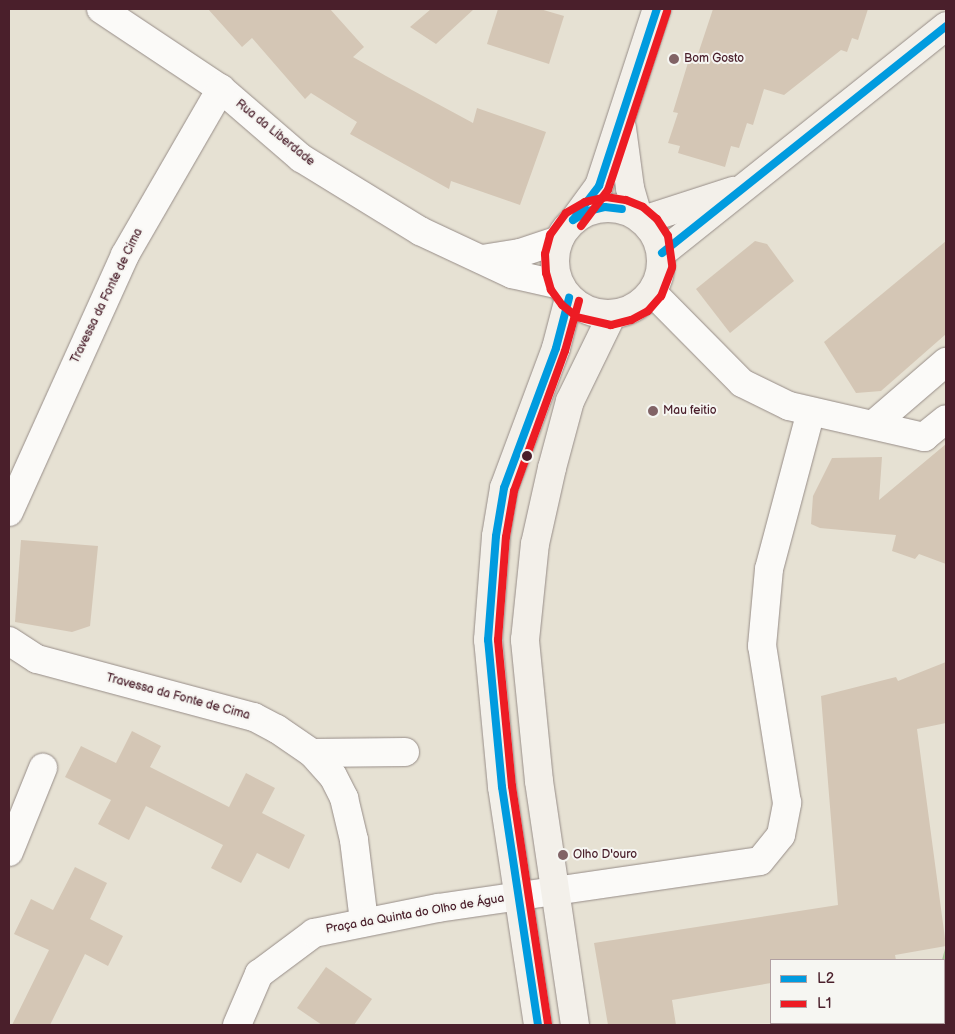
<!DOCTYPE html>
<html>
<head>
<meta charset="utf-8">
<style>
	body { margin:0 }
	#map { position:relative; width:955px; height:1034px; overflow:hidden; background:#e6e1d3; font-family:"Balsamiq Sans",sans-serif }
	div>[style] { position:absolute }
	.forest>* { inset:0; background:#abc69a }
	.building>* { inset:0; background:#d4c6b5 }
	.roads { filter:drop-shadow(0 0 1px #978d88) drop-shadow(0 0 1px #978d88) }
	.street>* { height:28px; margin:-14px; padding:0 14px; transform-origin:14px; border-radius:14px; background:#fbfaf8 }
	.secondary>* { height:28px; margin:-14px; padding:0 14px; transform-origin:14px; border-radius:14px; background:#f3f0ea }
	.secondary>.ring { margin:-14px; padding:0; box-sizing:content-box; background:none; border:28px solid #f3f0ea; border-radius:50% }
	.bus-1>* { height:8px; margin:-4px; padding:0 4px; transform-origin:4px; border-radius:4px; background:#009bdf }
	.bus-2>* { height:8px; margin:-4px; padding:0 4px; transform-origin:4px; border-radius:4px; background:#ed1c24 }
	.dots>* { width:14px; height:14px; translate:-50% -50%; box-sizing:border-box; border:2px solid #f6f6f2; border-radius:50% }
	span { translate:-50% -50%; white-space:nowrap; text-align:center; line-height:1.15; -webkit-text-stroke:4px #f6f6f2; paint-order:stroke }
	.poi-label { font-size:12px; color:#4a1f2b }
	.left { translate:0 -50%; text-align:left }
	.street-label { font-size:12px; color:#4a1f2b }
	.frame { position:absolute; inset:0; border:10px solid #4a1f2b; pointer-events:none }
	.legend { position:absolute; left:770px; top:959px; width:175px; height:65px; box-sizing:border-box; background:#f6f6f2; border:1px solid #b1a0a2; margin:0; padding:6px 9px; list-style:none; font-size:15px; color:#4a1f2b }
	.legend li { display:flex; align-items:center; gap:10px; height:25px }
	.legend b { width:25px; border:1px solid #b1a0a2 }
</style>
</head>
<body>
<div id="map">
	<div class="forest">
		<i style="clip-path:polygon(946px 945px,946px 1025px,888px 1025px,944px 1023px,942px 960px)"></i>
	</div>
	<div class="building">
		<i style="clip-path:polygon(208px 9px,330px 9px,364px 47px,353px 57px,386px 76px,473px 123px,477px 108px,546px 132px,520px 205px,451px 181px,449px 189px,350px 134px,357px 122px,311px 93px,305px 99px,252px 38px,242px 47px)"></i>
		<i style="clip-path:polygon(431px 9px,474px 9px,436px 44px,410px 27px)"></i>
		<i style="clip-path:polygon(498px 9px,540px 9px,564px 16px,549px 64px,487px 44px)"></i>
		<i style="clip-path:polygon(713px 9px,868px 9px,858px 40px,852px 38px,847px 52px,841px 50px,784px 95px,764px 89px,753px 125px,747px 123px,739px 148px,731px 146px,725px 167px,678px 153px,680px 146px,668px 143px,678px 113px,673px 112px,690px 56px,697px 57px)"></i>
		<i style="clip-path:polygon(755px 241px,767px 244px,794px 281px,730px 333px,696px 289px)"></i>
		<i style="clip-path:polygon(946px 241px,946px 334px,881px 391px,856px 393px,824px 342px)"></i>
		<i style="clip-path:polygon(946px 444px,946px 564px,919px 554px,915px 559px,892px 551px,896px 535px,820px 528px,811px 524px,813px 496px,832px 458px,882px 457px,879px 500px)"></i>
		<i style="clip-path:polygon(21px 540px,98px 546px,90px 626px,72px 632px,15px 622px)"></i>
		<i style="clip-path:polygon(946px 662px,946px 723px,917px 729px,946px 946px,895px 955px,896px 960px,771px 960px,771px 983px,672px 1000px,676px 1025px,608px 1025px,594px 943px,838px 905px,821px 696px,896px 677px,898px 681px)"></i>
		<i style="clip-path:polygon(132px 731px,161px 746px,150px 767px,229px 807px,246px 773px,275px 788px,262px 813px,305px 835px,289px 869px,257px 853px,241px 883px,211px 868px,223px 845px,146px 806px,129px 840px,98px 824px,111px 800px,65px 777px,81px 746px,116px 763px)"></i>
		<i style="clip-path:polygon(75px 867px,107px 883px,90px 919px,123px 936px,108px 966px,85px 954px,50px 1025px,12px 1025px,49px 950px,14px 934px,31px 899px,53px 910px)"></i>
		<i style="clip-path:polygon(326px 967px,372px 999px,354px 1025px,322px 1025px,297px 1008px)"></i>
	</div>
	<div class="roads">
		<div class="street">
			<i style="left:101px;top:9px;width:144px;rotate:33.7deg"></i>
			<i style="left:221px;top:89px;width:106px;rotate:40.8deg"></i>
			<i style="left:301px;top:158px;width:140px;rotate:31.5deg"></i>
			<i style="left:420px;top:231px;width:102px;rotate:25.1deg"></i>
			<i style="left:512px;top:274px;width:49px;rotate:12.9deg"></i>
			<i style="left:482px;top:259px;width:38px;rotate:-9deg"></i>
			<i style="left:520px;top:253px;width:41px;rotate:-18.4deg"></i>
			<i style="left:652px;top:292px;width:128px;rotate:45.3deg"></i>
			<i style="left:742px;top:383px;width:52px;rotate:26.1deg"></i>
			<i style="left:789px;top:406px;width:139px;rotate:12.9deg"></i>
			<i style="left:924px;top:437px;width:28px;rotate:-39deg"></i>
			<i style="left:875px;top:423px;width:94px;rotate:-40.7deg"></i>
			<i style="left:9px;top:512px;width:282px;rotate:-65.7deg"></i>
			<i style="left:125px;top:255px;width:192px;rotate:-60deg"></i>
			<i style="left:9px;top:641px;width:33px;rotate:33deg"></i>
			<i style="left:37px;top:659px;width:225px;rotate:15deg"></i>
			<i style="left:254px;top:717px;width:26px;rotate:28deg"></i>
			<i style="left:277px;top:729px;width:42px;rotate:34.4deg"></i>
			<i style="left:312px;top:753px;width:93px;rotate:-0.6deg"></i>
			<i style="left:312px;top:753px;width:31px;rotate:48deg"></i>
			<i style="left:333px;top:776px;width:25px;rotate:63deg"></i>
			<i style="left:344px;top:798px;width:43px;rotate:76.6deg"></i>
			<i style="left:354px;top:840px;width:83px;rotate:83deg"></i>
			<i style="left:9px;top:852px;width:91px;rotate:-68deg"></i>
			<i style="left:237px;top:1025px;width:56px;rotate:-66.7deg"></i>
			<i style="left:259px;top:974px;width:69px;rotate:-36.7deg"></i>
			<i style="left:314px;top:933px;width:126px;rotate:-11.4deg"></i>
			<i style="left:438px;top:908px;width:325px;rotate:-8.3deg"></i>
			<i style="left:760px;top:861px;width:33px;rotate:-51deg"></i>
			<i style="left:781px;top:835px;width:33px;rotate:-79deg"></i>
			<i style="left:787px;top:803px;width:159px;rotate:-99deg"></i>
			<i style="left:762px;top:646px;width:77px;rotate:-84.8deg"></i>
			<i style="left:769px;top:569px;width:163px;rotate:-75.1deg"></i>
		</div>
		<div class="secondary">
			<i style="left:622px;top:128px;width:61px;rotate:82.4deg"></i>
			<i style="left:630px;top:188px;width:29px;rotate:74deg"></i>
			<i class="ring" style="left:555px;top:208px;width:78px;height:78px"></i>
			<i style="left:574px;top:220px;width:42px;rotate:-53.7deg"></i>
			<i style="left:599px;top:186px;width:186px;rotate:-71.9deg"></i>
			<i style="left:643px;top:220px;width:95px;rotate:-17.9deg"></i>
			<i style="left:662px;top:253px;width:364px;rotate:-38.6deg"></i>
			<i style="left:538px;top:1025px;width:241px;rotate:-98.6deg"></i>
			<i style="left:502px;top:787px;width:148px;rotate:-95.4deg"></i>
			<i style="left:488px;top:640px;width:104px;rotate:-85.6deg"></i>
			<i style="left:496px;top:536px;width:49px;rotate:-80.5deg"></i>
			<i style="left:504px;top:488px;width:149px;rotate:-69.6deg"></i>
			<i style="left:556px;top:348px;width:52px;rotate:-75.4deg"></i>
			<i style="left:575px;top:1025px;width:247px;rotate:-98.4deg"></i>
			<i style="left:539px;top:781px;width:142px;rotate:-95.7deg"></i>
			<i style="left:525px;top:640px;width:97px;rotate:-84.1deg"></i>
			<i style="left:535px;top:544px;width:78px;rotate:-77.4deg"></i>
			<i style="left:552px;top:468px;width:69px;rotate:-75deg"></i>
			<i style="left:570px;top:401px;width:96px;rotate:-64deg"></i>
		</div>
	</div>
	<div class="bus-1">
		<i style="left:573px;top:220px;width:43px;rotate:-52.6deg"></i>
		<i style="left:599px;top:186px;width:186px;rotate:-71.9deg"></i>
		<i style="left:573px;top:220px;width:17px;rotate:-31deg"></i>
		<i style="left:588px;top:211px;width:17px;rotate:-13deg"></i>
		<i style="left:605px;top:207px;width:17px;rotate:7deg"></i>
		<i style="left:662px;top:253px;width:364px;rotate:-38.6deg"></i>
		<i style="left:538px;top:1025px;width:241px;rotate:-98.6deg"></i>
		<i style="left:502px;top:787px;width:148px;rotate:-95.4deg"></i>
		<i style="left:488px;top:640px;width:104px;rotate:-85.6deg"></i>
		<i style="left:496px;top:536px;width:49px;rotate:-80.5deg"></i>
		<i style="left:504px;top:488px;width:149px;rotate:-69.6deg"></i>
		<i style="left:556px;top:348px;width:52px;rotate:-75.4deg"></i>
	</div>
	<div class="bus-2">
		<i style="left:581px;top:226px;width:45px;rotate:-53.1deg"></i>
		<i style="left:608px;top:190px;width:188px;rotate:-71.7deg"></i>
		<i style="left:672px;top:268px;width:30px;rotate:111deg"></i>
		<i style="left:661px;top:296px;width:20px;rotate:131deg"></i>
		<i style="left:648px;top:311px;width:19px;rotate:152deg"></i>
		<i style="left:631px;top:320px;width:21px;rotate:166deg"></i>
		<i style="left:611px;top:325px;width:35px;rotate:-167deg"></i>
		<i style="left:577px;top:317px;width:19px;rotate:-141deg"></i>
		<i style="left:562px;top:305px;width:19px;rotate:-126deg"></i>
		<i style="left:551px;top:290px;width:18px;rotate:-106deg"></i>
		<i style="left:546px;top:273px;width:19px;rotate:-93deg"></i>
		<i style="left:545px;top:254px;width:20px;rotate:-75deg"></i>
		<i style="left:550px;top:235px;width:27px;rotate:-54deg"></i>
		<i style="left:566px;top:213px;width:22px;rotate:-30deg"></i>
		<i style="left:585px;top:202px;width:22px;rotate:-13deg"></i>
		<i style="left:606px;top:197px;width:20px;rotate:9deg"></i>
		<i style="left:626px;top:200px;width:18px;rotate:22deg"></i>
		<i style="left:643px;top:207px;width:18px;rotate:41deg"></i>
		<i style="left:657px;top:219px;width:20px;rotate:57deg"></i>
		<i style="left:668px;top:236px;width:30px;rotate:82deg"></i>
		<i style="left:548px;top:1024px;width:241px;rotate:-98.6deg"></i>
		<i style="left:512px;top:786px;width:147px;rotate:-95.5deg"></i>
		<i style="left:498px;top:640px;width:103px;rotate:-85.6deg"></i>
		<i style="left:506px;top:537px;width:47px;rotate:-80.1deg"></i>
		<i style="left:514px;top:491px;width:149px;rotate:-70deg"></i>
		<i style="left:565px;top:351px;width:52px;rotate:-74.4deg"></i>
	</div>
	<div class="dots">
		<i style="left:674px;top:59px;background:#816366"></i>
		<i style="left:653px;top:411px;background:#816366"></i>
		<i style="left:527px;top:456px;background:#4a1f2b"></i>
		<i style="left:563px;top:855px;background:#816366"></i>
	</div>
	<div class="poi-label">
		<span class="left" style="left:684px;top:59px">Bom Gosto</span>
		<span class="left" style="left:663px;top:411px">Mau feitio</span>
		<span class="left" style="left:573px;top:855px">Olho D'ouro</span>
	</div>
	<div class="street-label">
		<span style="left:275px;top:133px;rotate:39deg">Rua da Liberdade</span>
		<span style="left:107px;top:296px;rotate:-64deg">Travessa da Fonte de Cima</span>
		<span style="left:178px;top:697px;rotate:15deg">Travessa da Fonte de Cima</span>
		<span style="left:415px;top:914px;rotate:-10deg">Praça da Quinta do Olho de Água</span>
	</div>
	<div class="frame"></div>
	<ul class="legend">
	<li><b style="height:6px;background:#009bdf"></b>L2</li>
	<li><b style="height:6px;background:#ed1c24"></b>L1</li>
	</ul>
</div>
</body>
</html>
